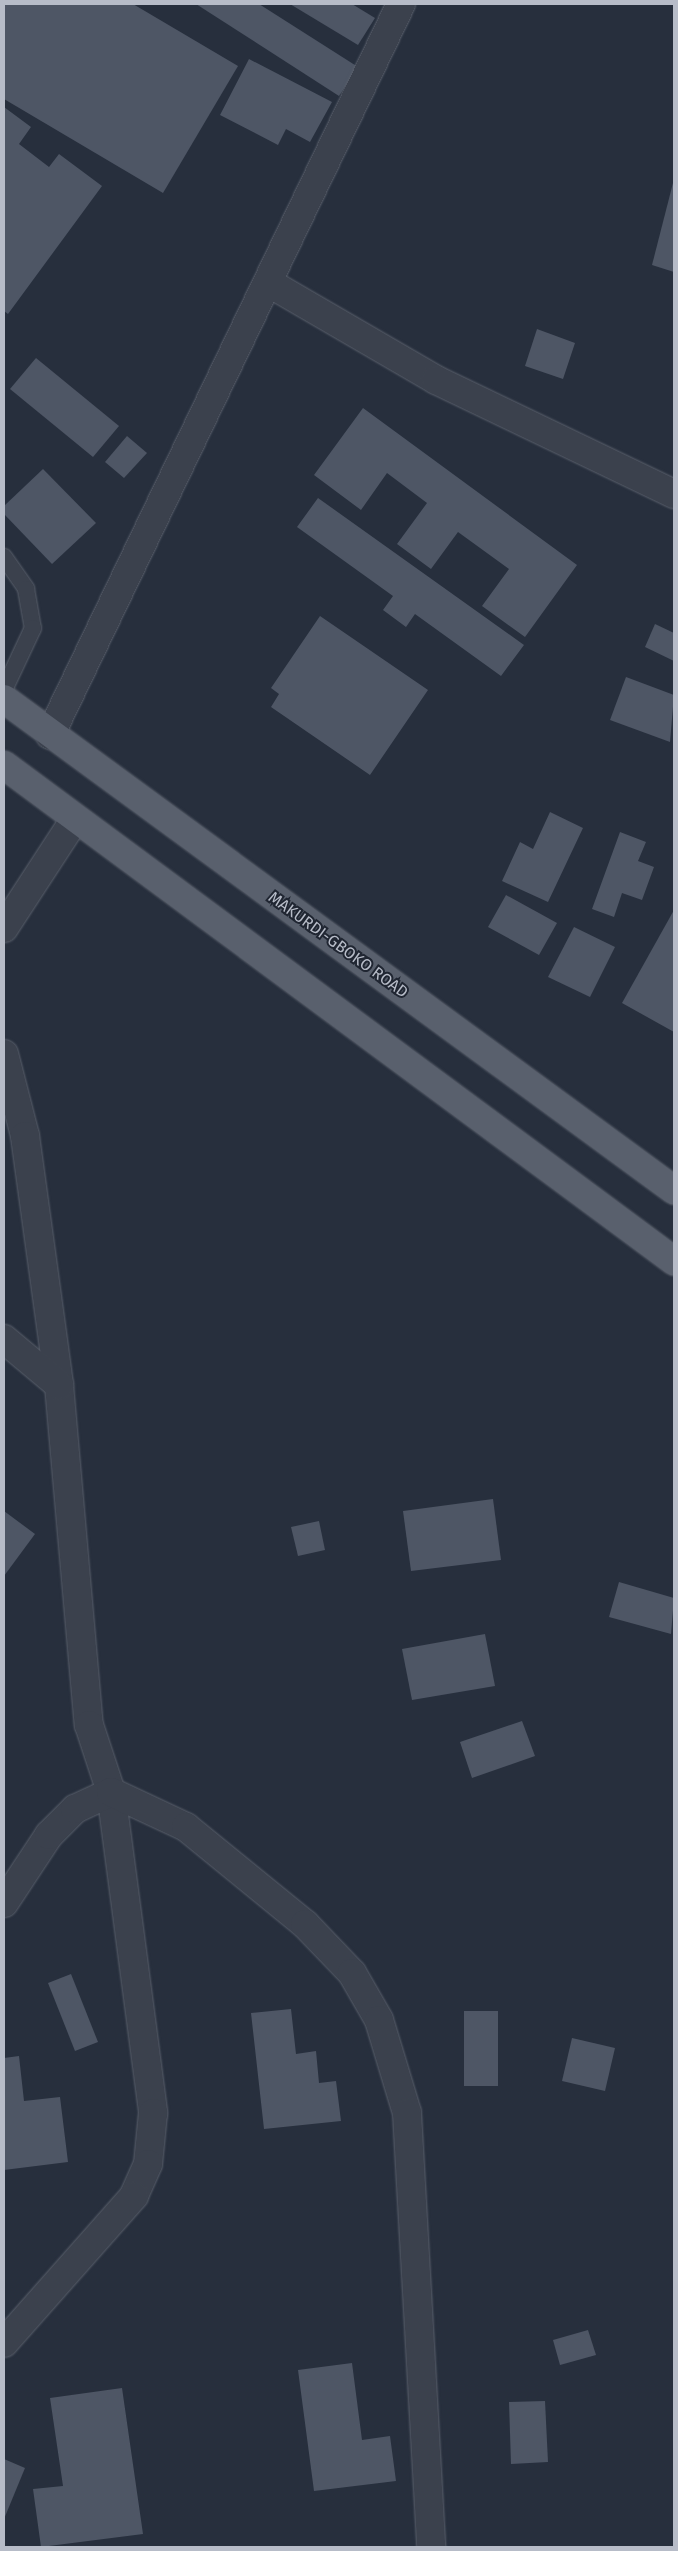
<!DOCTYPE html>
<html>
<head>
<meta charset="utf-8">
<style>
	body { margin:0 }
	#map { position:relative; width:678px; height:2551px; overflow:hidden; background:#272f3d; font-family:"Fira Sans",sans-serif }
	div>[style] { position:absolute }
	.building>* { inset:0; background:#4e5665 }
	.roads { filter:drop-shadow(0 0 1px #595f6b) drop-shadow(0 0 1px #595f6b) }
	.lane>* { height:16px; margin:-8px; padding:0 8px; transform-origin:8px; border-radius:8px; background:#3b414d }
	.street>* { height:28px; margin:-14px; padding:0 14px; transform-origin:14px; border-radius:14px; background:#3b414d }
	.primary>* { height:28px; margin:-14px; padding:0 14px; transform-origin:14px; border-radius:14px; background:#59606d }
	span { translate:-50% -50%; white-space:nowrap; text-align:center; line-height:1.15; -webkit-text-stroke:4px #202632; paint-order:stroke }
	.street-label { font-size:16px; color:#b7bcc8 }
	.frame { position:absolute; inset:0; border:5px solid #b7bcc8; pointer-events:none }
</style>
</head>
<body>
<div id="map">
	<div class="building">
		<i style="clip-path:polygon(4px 4px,133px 4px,238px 66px,163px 193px,4px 99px)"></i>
		<i style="clip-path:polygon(196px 4px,259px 4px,358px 67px,339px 96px)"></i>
		<i style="clip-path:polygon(290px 4px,352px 4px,375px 18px,358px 45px)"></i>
		<i style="clip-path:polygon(249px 59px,332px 102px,310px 142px,286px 129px,278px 145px,220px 115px)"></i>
		<i style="clip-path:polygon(4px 107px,31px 127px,19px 144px,49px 167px,59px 154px,102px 186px,8px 314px,4px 311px)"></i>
		<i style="clip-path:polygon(674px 179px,674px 272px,652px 265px)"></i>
		<i style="clip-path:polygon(537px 329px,575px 343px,563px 379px,525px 366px)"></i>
		<i style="clip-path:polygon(36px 358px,119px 426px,93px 457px,10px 389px)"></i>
		<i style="clip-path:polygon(363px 408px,577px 565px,525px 637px,482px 606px,509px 569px,458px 532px,431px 569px,397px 544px,427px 503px,387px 473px,361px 510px,314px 475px)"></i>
		<i style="clip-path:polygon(127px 436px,147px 453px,124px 478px,105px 462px)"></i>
		<i style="clip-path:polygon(43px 469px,96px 523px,52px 564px,4px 514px,4px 506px)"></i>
		<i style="clip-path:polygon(318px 498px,524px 645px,501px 676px,415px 614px,406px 627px,383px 610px,393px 596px,297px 527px)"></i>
		<i style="clip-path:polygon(320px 616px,428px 690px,370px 775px,271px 707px,279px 694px,271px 688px)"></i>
		<i style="clip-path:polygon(655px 624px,674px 633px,674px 661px,645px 647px)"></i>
		<i style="clip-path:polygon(626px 677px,674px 695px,670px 742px,610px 720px)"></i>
		<i style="clip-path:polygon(550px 812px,583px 828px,548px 902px,502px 881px,520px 842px,533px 849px)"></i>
		<i style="clip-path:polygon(620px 832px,646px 842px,638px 861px,654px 867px,642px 900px,622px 893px,614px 917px,592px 909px)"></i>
		<i style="clip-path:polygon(506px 895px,557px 923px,539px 955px,488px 927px)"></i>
		<i style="clip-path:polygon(674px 910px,674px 1032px,622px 1003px)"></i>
		<i style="clip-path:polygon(574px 927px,615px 947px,590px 997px,548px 977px)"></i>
		<i style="clip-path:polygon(493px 1499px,501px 1560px,411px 1571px,403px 1511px)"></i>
		<i style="clip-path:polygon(4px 1511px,35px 1534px,4px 1576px)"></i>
		<i style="clip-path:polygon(319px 1521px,325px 1550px,298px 1556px,291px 1527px)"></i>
		<i style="clip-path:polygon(619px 1582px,674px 1598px,671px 1634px,609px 1617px)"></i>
		<i style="clip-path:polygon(485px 1634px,495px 1686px,412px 1700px,402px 1649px)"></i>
		<i style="clip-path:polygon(522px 1721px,535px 1756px,472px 1778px,460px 1742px)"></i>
		<i style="clip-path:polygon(71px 1974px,98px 2042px,75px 2051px,48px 1983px)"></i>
		<i style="clip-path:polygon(291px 2009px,296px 2054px,316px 2051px,319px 2083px,336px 2081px,341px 2121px,264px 2129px,251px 2013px)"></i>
		<i style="clip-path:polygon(464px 2011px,498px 2011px,498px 2086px,464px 2086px)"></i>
		<i style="clip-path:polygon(572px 2038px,615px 2048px,605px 2091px,562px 2081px)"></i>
		<i style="clip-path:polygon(19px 2056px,24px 2101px,60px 2097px,68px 2162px,4px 2170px,4px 2058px)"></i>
		<i style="clip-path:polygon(588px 2330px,596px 2355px,560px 2365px,553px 2340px)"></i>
		<i style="clip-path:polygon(352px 2363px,362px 2440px,390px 2436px,396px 2481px,314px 2491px,298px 2370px)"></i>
		<i style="clip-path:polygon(122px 2388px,143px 2534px,41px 2547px,33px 2489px,63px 2486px,50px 2398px)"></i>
		<i style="clip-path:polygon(545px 2401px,548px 2462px,511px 2464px,509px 2402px)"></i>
		<i style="clip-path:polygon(4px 2459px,25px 2468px,4px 2519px)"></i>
	</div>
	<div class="roads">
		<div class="lane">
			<i style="left:4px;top:557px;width:39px;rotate:55deg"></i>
			<i style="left:26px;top:589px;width:40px;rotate:80deg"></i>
			<i style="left:33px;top:628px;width:68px;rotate:115.1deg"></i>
		</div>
		<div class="street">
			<i style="left:269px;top:283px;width:193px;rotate:30.1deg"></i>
			<i style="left:436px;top:380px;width:264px;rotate:25.6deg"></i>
			<i style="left:50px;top:735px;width:811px;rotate:-64.35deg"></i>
			<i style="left:4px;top:928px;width:130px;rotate:-56.9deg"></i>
			<i style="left:4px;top:1054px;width:85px;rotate:75.6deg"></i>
			<i style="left:25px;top:1136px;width:251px;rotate:82.2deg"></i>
			<i style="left:59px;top:1385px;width:341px;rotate:85deg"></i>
			<i style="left:89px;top:1725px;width:71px;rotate:71.8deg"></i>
			<i style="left:111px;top:1792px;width:324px;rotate:82.5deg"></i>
			<i style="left:153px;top:2113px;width:51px;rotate:95.6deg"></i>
			<i style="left:148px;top:2164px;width:35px;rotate:114deg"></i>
			<i style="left:134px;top:2196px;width:196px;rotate:131.5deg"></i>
			<i style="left:4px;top:1339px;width:72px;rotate:39.9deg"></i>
			<i style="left:4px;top:1903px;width:82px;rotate:-56.5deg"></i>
			<i style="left:49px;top:1835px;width:37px;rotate:-45deg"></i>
			<i style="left:75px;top:1809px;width:40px;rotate:-25deg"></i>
			<i style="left:111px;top:1792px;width:83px;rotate:25deg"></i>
			<i style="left:186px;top:1827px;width:154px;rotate:39.2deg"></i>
			<i style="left:305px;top:1924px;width:68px;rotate:46.2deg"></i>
			<i style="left:352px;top:1973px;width:54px;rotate:60.1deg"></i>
			<i style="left:379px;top:2020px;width:97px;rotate:73.2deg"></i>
			<i style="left:407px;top:2113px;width:435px;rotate:86.8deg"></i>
		</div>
		<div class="primary">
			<i style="left:4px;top:699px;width:831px;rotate:36.24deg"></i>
			<i style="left:4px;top:765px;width:834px;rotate:36.51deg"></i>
		</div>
	</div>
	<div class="street-label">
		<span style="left:338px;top:945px;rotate:36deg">MAKURDI-GBOKO ROAD</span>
	</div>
	<div class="frame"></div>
</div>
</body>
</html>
